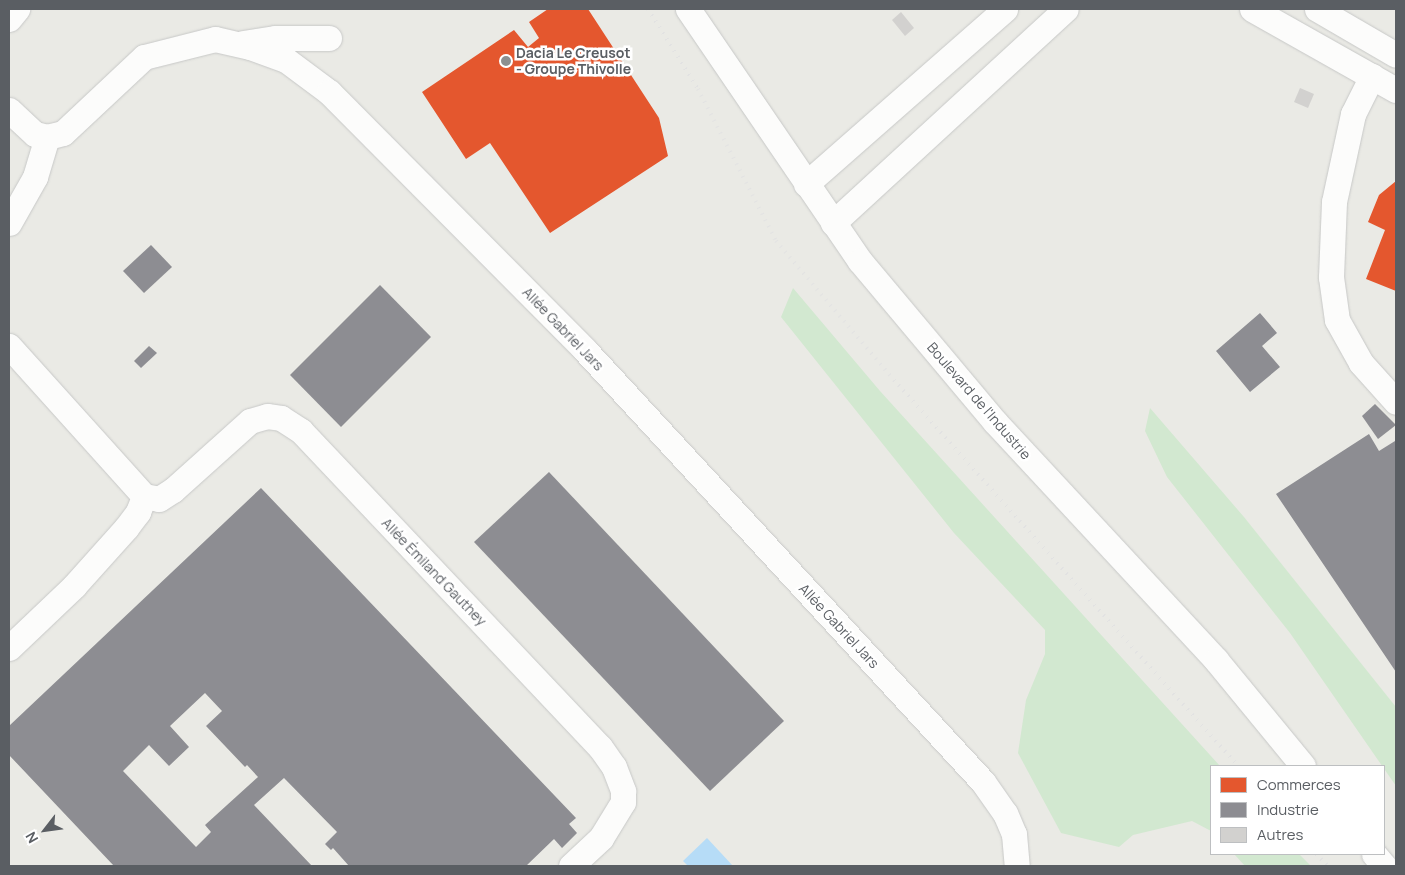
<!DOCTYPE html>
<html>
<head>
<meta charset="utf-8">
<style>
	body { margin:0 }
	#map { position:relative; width:1405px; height:875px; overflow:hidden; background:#eaeae5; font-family:Manrope,sans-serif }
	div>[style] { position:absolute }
	.green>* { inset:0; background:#d2e8d0 }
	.water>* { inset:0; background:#b6dcf7 }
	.shops>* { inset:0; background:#e4572e }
	.industry>* { inset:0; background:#8d8d92 }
	.building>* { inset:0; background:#d2d1cf }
	.roads { filter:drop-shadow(0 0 1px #c7c8c7) drop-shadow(0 0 1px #c7c8c7) }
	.minor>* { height:25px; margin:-12.5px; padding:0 12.5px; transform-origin:12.5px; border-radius:12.5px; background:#fcfcfb }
	.rail>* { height:4px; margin-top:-2px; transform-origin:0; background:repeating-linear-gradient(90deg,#e2e2e2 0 1px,transparent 0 7px) }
	.dots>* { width:14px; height:14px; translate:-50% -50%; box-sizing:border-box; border:2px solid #fff; border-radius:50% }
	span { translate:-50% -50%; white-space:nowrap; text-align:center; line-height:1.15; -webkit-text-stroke:5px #fff; paint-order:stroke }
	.poi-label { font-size:14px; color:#5a5e63; font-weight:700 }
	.left { translate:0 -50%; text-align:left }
	.street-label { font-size:14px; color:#5a5e63 }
	.frame { position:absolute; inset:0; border:10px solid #5a5e63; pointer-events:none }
	.legend { position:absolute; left:1210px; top:765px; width:175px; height:90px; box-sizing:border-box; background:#fff; border:1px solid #bdbfc1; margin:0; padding:6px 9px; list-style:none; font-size:15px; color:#5a5e63 }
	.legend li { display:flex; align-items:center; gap:10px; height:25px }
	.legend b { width:25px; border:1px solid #bdbfc1 }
	.north { position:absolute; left:20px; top:805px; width:50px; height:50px; -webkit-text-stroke:4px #fff; paint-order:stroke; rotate:240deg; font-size:14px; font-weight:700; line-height:20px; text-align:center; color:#5a5e63 }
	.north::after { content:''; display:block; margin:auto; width:18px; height:22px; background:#5a5e63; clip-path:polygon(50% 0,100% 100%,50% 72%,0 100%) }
</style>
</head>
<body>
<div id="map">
	<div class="green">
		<i style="clip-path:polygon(793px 288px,880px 391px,1220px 766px,1211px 766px,1211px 831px,1192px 821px,1133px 835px,1119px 847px,1061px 833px,1018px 753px,1026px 700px,1045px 654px,1045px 630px,954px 533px,781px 317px)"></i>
		<i style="clip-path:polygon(1150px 408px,1244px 517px,1396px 707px,1396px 786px,1290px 633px,1167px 477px,1145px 431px)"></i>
		<i style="clip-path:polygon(1234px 854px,1299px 854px,1311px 866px,1245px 866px)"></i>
	</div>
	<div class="water">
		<i style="clip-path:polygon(707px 838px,733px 866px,688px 866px,683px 861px)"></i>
	</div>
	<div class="shops">
		<i style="clip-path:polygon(548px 9px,588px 9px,659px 118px,668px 156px,550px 233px,490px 143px,466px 159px,422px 92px,514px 30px,528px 47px,539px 38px,529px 22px)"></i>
		<i style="clip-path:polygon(1396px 181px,1396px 291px,1366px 279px,1385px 230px,1368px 222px,1379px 195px)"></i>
	</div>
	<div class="industry">
		<i style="clip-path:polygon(151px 245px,172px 267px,144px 293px,123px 271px)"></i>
		<i style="clip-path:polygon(380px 285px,431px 337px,341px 427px,290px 375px)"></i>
		<i style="clip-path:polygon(1260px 313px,1277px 333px,1262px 346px,1280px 367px,1250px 392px,1216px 351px)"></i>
		<i style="clip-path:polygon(149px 346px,157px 353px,141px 368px,134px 361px)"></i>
		<i style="clip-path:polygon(1375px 404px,1396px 425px,1378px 439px,1362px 416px)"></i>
		<i style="clip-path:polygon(1369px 434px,1379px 451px,1395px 441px,1396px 443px,1396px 672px,1276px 494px)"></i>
		<i style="clip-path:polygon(549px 472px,784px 721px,710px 791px,474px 542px)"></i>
		<i style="clip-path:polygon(evenodd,261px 488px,576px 818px,569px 824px,577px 833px,562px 848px,554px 839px,526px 866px,349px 866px,333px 848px,331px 850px,325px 844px,337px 832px,284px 778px,254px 805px,312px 866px,114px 866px,9px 755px,9px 726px,261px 488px,205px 693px,222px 711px,206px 726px,245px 767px,247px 765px,258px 777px,205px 825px,211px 832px,196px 847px,123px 771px,149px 745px,169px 766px,189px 747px,170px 726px,205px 693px)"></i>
	</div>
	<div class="building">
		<i style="clip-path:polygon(901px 12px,914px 28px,905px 36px,892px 20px)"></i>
		<i style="clip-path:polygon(1300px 88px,1314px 94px,1308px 108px,1294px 102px)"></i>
	</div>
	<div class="roads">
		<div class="minor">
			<i style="left:688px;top:9px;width:305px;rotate:55.7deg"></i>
			<i style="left:860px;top:261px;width:210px;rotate:50deg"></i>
			<i style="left:995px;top:422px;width:325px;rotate:47.1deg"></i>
			<i style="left:1216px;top:660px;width:137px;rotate:50.6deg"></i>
			<i style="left:1252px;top:9px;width:165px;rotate:29.4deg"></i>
			<i style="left:1317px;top:9px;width:91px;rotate:30.2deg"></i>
			<i style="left:9px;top:19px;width:13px;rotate:-51deg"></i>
			<i style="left:243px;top:43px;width:32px;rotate:-9deg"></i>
			<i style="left:275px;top:38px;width:54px"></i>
			<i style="left:1372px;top:76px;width:42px;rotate:116.6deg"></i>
			<i style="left:1353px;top:114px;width:90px;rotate:102.2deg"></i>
			<i style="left:1334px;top:202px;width:75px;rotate:92.3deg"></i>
			<i style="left:1331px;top:277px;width:43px;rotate:82.1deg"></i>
			<i style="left:1337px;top:320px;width:49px;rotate:60.8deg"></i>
			<i style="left:1361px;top:363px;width:52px;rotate:48.1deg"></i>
			<i style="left:9px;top:110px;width:35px;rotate:43deg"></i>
			<i style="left:35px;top:134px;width:12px;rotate:14deg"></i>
			<i style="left:47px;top:137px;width:16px;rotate:-14deg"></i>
			<i style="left:63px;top:133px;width:111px;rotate:-43.2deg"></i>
			<i style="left:144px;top:57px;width:73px;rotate:-14.2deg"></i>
			<i style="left:215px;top:39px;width:36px;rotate:13deg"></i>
			<i style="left:250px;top:47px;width:38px;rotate:20deg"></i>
			<i style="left:286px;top:60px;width:54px;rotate:36.7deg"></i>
			<i style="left:329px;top:92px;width:362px;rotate:45.2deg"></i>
			<i style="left:584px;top:349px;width:589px;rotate:47.34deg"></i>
			<i style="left:983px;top:782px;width:38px;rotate:55deg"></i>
			<i style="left:1005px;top:813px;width:23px;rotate:67deg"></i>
			<i style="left:1014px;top:834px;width:32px;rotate:85deg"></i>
			<i style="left:806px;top:184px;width:265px;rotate:-41.3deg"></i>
			<i style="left:9px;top:223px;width:53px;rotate:-60.5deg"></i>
			<i style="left:35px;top:177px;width:42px;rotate:-73.3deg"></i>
			<i style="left:833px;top:223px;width:316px;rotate:-42.6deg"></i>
			<i style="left:9px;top:346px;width:202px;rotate:48deg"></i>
			<i style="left:144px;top:496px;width:15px;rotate:11deg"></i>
			<i style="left:159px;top:499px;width:17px;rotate:-33deg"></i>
			<i style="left:173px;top:490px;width:103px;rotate:-41.9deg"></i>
			<i style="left:250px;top:421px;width:18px;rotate:-16deg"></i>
			<i style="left:267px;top:416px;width:14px;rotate:8deg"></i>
			<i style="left:281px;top:418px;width:24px;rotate:33deg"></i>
			<i style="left:301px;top:431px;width:435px;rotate:46.6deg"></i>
			<i style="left:600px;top:747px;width:24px;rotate:55deg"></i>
			<i style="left:614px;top:767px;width:26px;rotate:69deg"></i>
			<i style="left:623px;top:791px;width:11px;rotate:90deg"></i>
			<i style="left:623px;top:802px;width:42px;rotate:121.4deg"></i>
			<i style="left:601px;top:838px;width:41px;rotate:137deg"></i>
			<i style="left:9px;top:648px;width:90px;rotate:-43.6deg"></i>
			<i style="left:74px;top:586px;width:78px;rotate:-48.1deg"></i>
			<i style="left:126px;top:528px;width:20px;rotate:-53deg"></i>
			<i style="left:138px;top:512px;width:17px;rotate:-69deg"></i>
			<i style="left:1374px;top:854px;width:16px;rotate:50deg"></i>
		</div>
	</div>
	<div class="rail">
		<i style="left:648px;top:9px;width:94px;rotate:58deg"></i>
		<i style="left:698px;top:89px;width:171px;rotate:62.8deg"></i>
		<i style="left:776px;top:241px;width:182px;rotate:49.7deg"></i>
		<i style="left:894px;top:380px;width:517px;rotate:48.29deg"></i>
		<i style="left:1316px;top:854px;width:17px;rotate:45deg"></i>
	</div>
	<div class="dots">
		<i style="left:506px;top:61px;background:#8c8f90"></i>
	</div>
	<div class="poi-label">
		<span class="left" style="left:516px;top:61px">Dacia Le Creusot<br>- Groupe Thivolle</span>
	</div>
	<div class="street-label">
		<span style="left:563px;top:329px;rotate:46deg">Allée Gabriel Jars</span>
		<span style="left:979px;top:401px;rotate:49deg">Boulevard de l'Industrie</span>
		<span style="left:434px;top:572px;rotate:46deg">Allée Émiland Gauthey</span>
		<span style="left:839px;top:626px;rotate:47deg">Allée Gabriel Jars</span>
	</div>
	<div class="frame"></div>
	<ul class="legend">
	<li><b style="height:14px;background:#e4572e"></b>Commerces</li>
	<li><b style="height:14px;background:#8d8d92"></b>Industrie</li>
	<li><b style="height:14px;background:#d2d1cf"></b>Autres</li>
	</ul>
	<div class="north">N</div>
</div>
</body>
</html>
